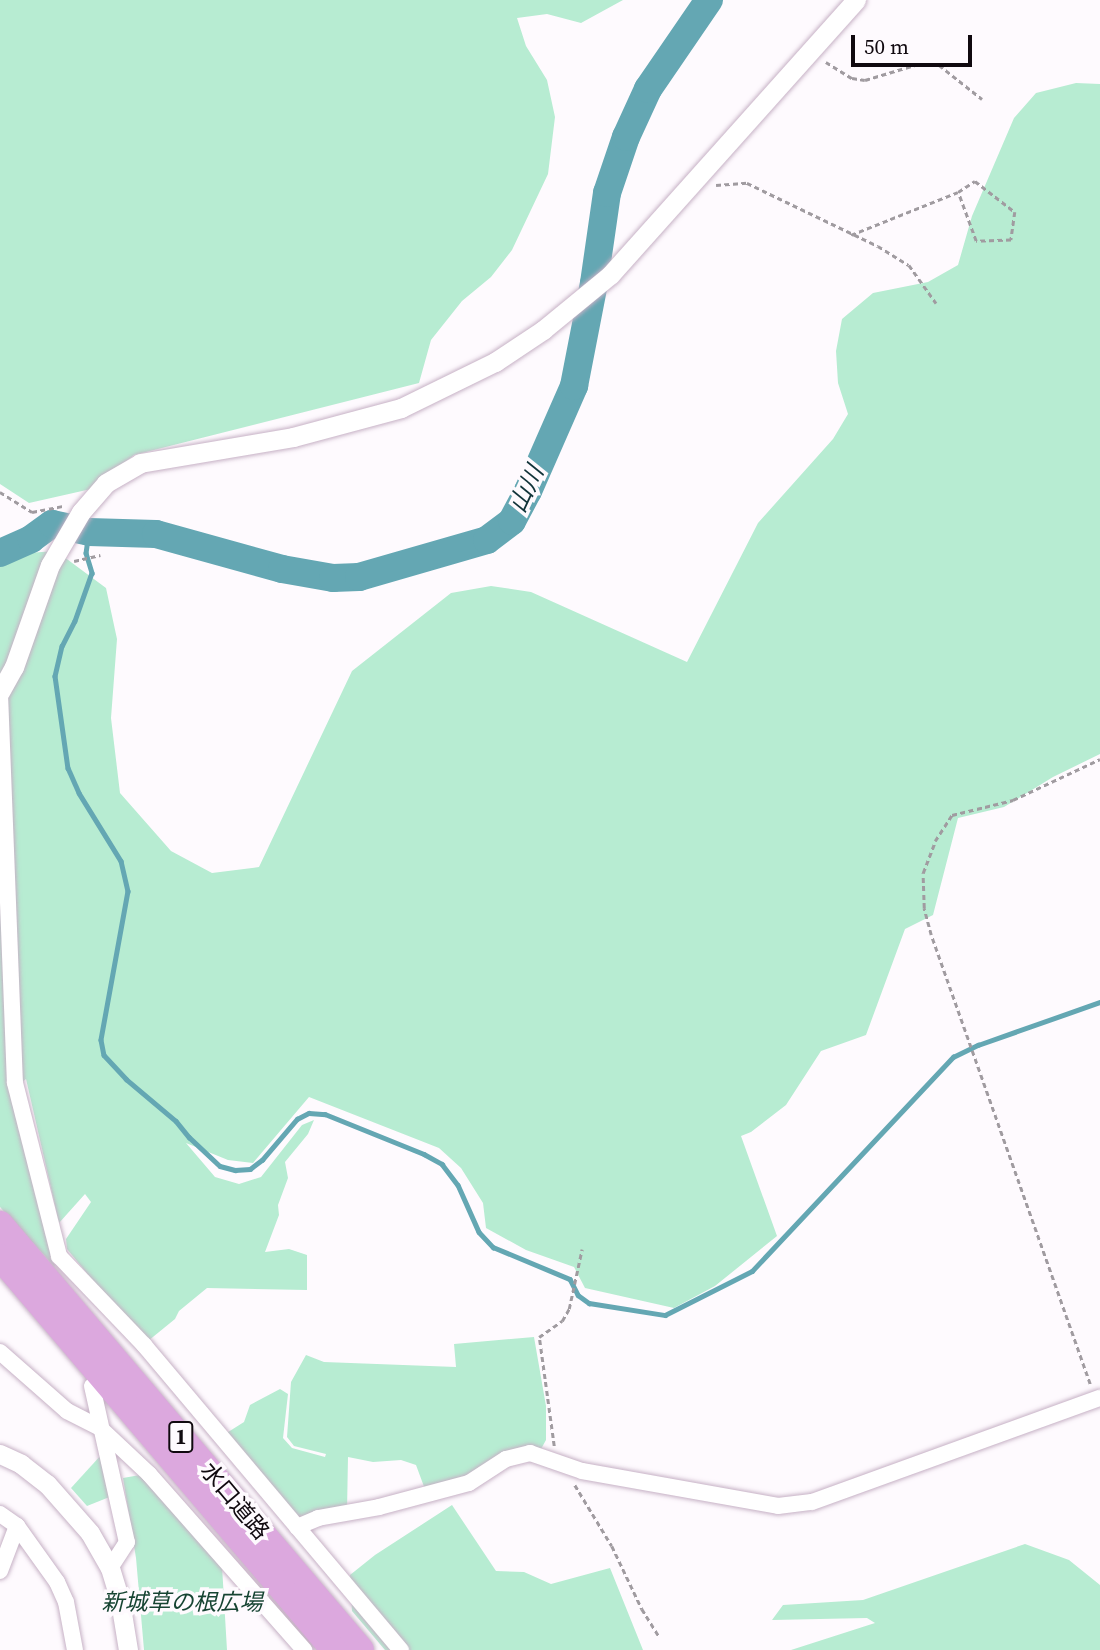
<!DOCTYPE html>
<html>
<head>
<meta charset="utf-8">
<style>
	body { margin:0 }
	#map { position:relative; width:1100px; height:1650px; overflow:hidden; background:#fefafe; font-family:"Source Serif 4","Noto Sans JP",serif }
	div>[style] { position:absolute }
	.green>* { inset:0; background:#b7ecd2 }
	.stream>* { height:4.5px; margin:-2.25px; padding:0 2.25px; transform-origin:2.25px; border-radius:2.25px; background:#64a7b3 }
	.river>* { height:28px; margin:-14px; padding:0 14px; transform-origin:14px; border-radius:14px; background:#64a7b3 }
	.path>* { height:2.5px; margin-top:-1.25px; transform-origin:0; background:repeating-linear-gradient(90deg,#a09ba0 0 5px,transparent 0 8.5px) }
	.roads { filter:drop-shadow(0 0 2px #c6b1c5) drop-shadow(0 0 2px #c6b1c5) }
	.minor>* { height:16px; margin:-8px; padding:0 8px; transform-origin:8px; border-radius:8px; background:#fff }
	.tertiary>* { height:19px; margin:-9.5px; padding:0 9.5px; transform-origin:9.5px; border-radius:9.5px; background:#fff }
	.trunk>* { height:26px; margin:-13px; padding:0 13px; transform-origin:13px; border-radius:13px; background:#dca8de }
	span { translate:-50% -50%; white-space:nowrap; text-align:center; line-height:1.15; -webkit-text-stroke:7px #fefafe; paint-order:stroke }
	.shield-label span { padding:2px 5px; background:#fefafe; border:2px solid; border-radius:5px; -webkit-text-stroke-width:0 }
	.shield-label { font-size:21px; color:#10090f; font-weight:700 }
	.street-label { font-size:23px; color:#10090f }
	.park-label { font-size:23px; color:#164432; font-style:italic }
	.water-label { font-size:24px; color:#113339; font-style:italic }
	.scale { position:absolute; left:851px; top:35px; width:121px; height:32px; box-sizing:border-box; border:4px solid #10090f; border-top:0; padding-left:9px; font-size:21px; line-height:24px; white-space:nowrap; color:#10090f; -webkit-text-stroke:5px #fefafe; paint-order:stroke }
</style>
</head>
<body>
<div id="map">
	<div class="green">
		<i style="clip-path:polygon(0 0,623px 0,581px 23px,547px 14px,517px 18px,526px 46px,547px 80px,555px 117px,548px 174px,512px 250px,491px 277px,462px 301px,431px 340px,419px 383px,134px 455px,91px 489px,29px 503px,0 484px)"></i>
		<i style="clip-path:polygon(1076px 83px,1100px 84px,1100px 754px,1053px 777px,1004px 807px,958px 818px,933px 915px,905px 929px,866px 1035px,821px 1051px,786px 1105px,751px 1132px,741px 1136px,777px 1236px,715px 1286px,674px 1308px,585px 1288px,574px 1267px,526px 1250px,486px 1228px,483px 1203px,461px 1168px,439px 1148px,309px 1097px,253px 1163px,228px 1160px,186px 1143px,215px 1177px,239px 1184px,261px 1177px,302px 1125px,314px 1120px,308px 1134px,285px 1162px,288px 1178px,278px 1205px,279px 1215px,265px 1252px,289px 1249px,307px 1255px,307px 1290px,207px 1288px,179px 1311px,175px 1319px,148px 1341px,137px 1334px,67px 1249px,66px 1239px,91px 1202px,85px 1194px,59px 1223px,26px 1079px,13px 1089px,55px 1267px,0 1207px,0 555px,56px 551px,106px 588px,117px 639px,111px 718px,120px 793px,171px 851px,212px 873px,259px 867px,352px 671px,451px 593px,491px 586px,531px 592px,687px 662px,758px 523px,833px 439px,848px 414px,838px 383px,836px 351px,842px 319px,873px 293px,928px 282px,958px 265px,972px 216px,1014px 118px,1036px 93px)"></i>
		<i style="clip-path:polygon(534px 1337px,546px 1406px,546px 1440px,541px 1449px,426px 1492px,416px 1465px,401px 1460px,373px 1462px,348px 1457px,347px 1511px,318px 1515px,318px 1508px,316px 1517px,302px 1522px,225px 1434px,244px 1422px,250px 1405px,280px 1389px,288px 1394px,283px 1438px,292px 1448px,325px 1457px,326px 1454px,294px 1446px,287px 1437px,291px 1382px,306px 1355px,324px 1362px,456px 1367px,454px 1344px)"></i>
		<i style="clip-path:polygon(102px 1454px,112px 1496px,87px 1506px,71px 1488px)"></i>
		<i style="clip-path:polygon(140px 1475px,222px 1566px,227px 1650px,144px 1650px,136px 1558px,123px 1478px)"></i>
		<i style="clip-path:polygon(452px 1505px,496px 1571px,524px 1572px,551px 1584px,610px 1568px,643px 1650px,385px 1650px,352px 1611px,350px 1575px,375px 1555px)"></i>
		<i style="clip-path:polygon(1025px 1544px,1069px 1560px,1100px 1585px,1100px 1650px,791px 1650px,875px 1623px,867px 1618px,772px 1620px,783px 1605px,863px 1600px)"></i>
	</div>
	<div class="stream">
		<i style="left:89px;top:532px;width:21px;rotate:98deg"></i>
		<i style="left:86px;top:553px;width:21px;rotate:73deg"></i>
		<i style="left:92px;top:573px;width:51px;rotate:109.5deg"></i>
		<i style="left:75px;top:621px;width:28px;rotate:117deg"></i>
		<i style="left:62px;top:646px;width:31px;rotate:103deg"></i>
		<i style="left:55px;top:676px;width:93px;rotate:82deg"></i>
		<i style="left:68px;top:768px;width:27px;rotate:66deg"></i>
		<i style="left:79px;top:793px;width:80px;rotate:58.3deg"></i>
		<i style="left:121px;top:861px;width:31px;rotate:77deg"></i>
		<i style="left:128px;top:891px;width:151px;rotate:100.3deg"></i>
		<i style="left:101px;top:1040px;width:15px;rotate:79deg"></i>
		<i style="left:104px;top:1055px;width:33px;rotate:47deg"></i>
		<i style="left:126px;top:1079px;width:65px;rotate:40deg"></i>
		<i style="left:176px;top:1121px;width:21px;rotate:51deg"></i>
		<i style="left:189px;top:1137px;width:42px;rotate:43.1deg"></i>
		<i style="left:220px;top:1166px;width:16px;rotate:15deg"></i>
		<i style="left:235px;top:1170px;width:15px;rotate:-4deg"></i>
		<i style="left:250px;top:1169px;width:15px;rotate:-37deg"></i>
		<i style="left:262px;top:1160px;width:54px;rotate:-49.5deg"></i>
		<i style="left:297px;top:1119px;width:13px;rotate:-27deg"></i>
		<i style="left:309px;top:1113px;width:16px;rotate:4deg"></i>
		<i style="left:325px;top:1114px;width:107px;rotate:22deg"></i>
		<i style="left:424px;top:1154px;width:21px;rotate:29deg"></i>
		<i style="left:442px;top:1164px;width:26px;rotate:53deg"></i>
		<i style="left:458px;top:1185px;width:51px;rotate:65.9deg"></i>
		<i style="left:479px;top:1232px;width:21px;rotate:47deg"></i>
		<i style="left:493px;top:1247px;width:83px;rotate:22.6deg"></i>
		<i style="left:570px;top:1279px;width:18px;rotate:63deg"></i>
		<i style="left:578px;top:1295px;width:14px;rotate:36deg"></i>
		<i style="left:589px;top:1303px;width:77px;rotate:9deg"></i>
		<i style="left:665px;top:1315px;width:97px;rotate:-26.8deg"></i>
		<i style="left:752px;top:1271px;width:294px;rotate:-46.8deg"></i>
		<i style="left:953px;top:1057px;width:28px;rotate:-26deg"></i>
		<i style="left:978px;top:1045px;width:129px;rotate:-19.4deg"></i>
	</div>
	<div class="river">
		<i style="left:0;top:553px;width:34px;rotate:-24deg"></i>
		<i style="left:31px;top:539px;width:26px;rotate:-36deg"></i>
		<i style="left:52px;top:524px;width:38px;rotate:12deg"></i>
		<i style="left:89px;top:532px;width:67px;rotate:1.7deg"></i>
		<i style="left:156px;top:534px;width:131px;rotate:15.5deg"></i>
		<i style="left:282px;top:569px;width:52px;rotate:10deg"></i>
		<i style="left:333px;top:578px;width:26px;rotate:-2deg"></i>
		<i style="left:359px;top:577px;width:133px;rotate:-16.1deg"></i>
		<i style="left:487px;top:540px;width:31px;rotate:-37deg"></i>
		<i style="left:512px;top:521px;width:34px;rotate:-62deg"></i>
		<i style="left:528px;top:491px;width:115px;rotate:-66.3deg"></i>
		<i style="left:574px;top:386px;width:105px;rotate:-79deg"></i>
		<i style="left:594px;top:283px;width:91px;rotate:-81.8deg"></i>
		<i style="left:607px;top:193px;width:59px;rotate:-71.3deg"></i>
		<i style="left:626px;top:137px;width:53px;rotate:-65.4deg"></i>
		<i style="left:648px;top:89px;width:108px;rotate:-55.6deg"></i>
	</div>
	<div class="path">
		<i style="left:826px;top:62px;width:31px;rotate:32deg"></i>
		<i style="left:852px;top:78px;width:13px;rotate:9deg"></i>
		<i style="left:865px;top:80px;width:52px;rotate:-16.7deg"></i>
		<i style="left:915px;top:65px;width:24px"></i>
		<i style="left:939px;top:65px;width:55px;rotate:38.3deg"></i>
		<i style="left:716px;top:185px;width:31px;rotate:-4deg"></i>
		<i style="left:747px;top:183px;width:145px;rotate:25.7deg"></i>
		<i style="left:878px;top:246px;width:36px;rotate:32deg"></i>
		<i style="left:909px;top:265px;width:47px;rotate:54.6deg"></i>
		<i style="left:851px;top:235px;width:115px;rotate:-21.9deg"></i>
		<i style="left:958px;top:192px;width:20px;rotate:-33deg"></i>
		<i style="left:975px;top:181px;width:51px;rotate:37.8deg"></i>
		<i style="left:1015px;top:212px;width:28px;rotate:98deg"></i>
		<i style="left:1011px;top:240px;width:35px;rotate:178deg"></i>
		<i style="left:976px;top:241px;width:52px;rotate:-110.2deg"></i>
		<i style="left:0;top:492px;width:38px;rotate:32deg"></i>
		<i style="left:32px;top:512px;width:32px;rotate:-11deg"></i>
		<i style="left:74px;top:561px;width:27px;rotate:-13deg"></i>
		<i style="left:1090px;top:1384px;width:476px;rotate:-109.5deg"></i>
		<i style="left:931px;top:935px;width:28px;rotate:-105deg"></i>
		<i style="left:924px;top:908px;width:35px;rotate:-92deg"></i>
		<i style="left:923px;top:873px;width:34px;rotate:-69deg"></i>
		<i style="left:935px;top:841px;width:31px;rotate:-57deg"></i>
		<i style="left:952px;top:815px;width:63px;rotate:-13.8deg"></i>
		<i style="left:1013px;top:800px;width:96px;rotate:-25.2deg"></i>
		<i style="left:554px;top:1446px;width:110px;rotate:-97.8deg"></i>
		<i style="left:539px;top:1337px;width:28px;rotate:-35deg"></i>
		<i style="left:562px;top:1321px;width:14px;rotate:-60deg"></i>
		<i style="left:569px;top:1309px;width:61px;rotate:-77.8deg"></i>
		<i style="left:575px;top:1485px;width:71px;rotate:58.8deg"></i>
		<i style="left:612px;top:1546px;width:70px;rotate:64.5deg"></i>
		<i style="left:642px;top:1609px;width:31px;rotate:58deg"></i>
	</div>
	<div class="roads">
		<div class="minor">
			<i style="left:0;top:694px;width:389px;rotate:87.8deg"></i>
			<i style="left:15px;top:1083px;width:179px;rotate:75.7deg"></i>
			<i style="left:59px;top:1256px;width:123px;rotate:46.3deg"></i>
			<i style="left:144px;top:1345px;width:399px;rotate:49.9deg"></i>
			<i style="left:0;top:1352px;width:89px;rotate:41.4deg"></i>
			<i style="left:67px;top:1411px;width:36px;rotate:27deg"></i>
			<i style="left:99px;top:1427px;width:69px;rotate:43.2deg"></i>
			<i style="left:149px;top:1474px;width:235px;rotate:48.6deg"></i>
			<i style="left:92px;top:1386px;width:160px;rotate:77.4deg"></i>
			<i style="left:127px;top:1542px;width:31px;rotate:123deg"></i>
			<i style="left:0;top:1514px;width:21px;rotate:35deg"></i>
			<i style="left:17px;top:1526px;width:69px;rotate:54.5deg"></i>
			<i style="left:57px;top:1582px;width:22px;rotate:66deg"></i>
			<i style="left:66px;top:1602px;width:49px;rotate:79.4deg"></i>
			<i style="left:297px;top:1527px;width:23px;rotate:-23deg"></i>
			<i style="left:318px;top:1518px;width:62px;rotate:-10.2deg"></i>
			<i style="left:379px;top:1507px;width:93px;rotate:-14.9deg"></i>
			<i style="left:469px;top:1483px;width:44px;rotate:-33deg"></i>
			<i style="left:506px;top:1459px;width:25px;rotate:-14deg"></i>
			<i style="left:530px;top:1453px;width:55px;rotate:19.1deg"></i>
			<i style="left:582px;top:1471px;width:199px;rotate:10.1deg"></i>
			<i style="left:778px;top:1506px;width:34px;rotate:-7deg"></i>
			<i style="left:812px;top:1502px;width:306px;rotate:-19.9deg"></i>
			<i style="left:0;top:1571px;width:48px;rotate:-69.3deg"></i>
		</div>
		<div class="tertiary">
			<i style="left:0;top:692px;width:29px;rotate:-61deg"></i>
			<i style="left:14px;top:667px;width:108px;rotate:-70.6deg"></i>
			<i style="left:50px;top:565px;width:61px;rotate:-59.7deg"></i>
			<i style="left:81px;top:512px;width:38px;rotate:-49deg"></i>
			<i style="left:106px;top:483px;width:39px;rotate:-30deg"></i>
			<i style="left:140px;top:463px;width:155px;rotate:-9.6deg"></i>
			<i style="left:293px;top:437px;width:112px;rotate:-15deg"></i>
			<i style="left:401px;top:408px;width:105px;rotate:-26.1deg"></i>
			<i style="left:495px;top:362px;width:58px;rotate:-33.7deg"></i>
			<i style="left:543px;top:330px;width:87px;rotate:-39.4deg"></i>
			<i style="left:610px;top:275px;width:369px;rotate:-48.2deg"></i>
			<i style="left:0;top:1454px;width:23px;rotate:25deg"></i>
			<i style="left:21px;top:1464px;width:33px;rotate:38deg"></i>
			<i style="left:47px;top:1484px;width:65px;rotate:48.7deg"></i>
			<i style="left:90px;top:1533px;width:40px;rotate:60.3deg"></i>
			<i style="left:110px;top:1568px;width:34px;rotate:73deg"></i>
			<i style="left:120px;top:1601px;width:50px;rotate:80.7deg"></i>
		</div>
		<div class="trunk">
			<i style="left:0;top:1224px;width:558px;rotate:49.72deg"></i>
			<i style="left:0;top:1257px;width:516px;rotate:49.64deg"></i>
		</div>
	</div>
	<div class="shield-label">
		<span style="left:181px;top:1437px">1</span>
	</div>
	<div class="street-label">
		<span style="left:235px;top:1501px;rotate:50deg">水口道路</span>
	</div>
	<div class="park-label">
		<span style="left:182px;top:1602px">新城草の根広場</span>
	</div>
	<div class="water-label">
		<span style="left:526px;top:489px;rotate:-65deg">山川</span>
	</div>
	<div class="scale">50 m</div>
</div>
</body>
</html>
